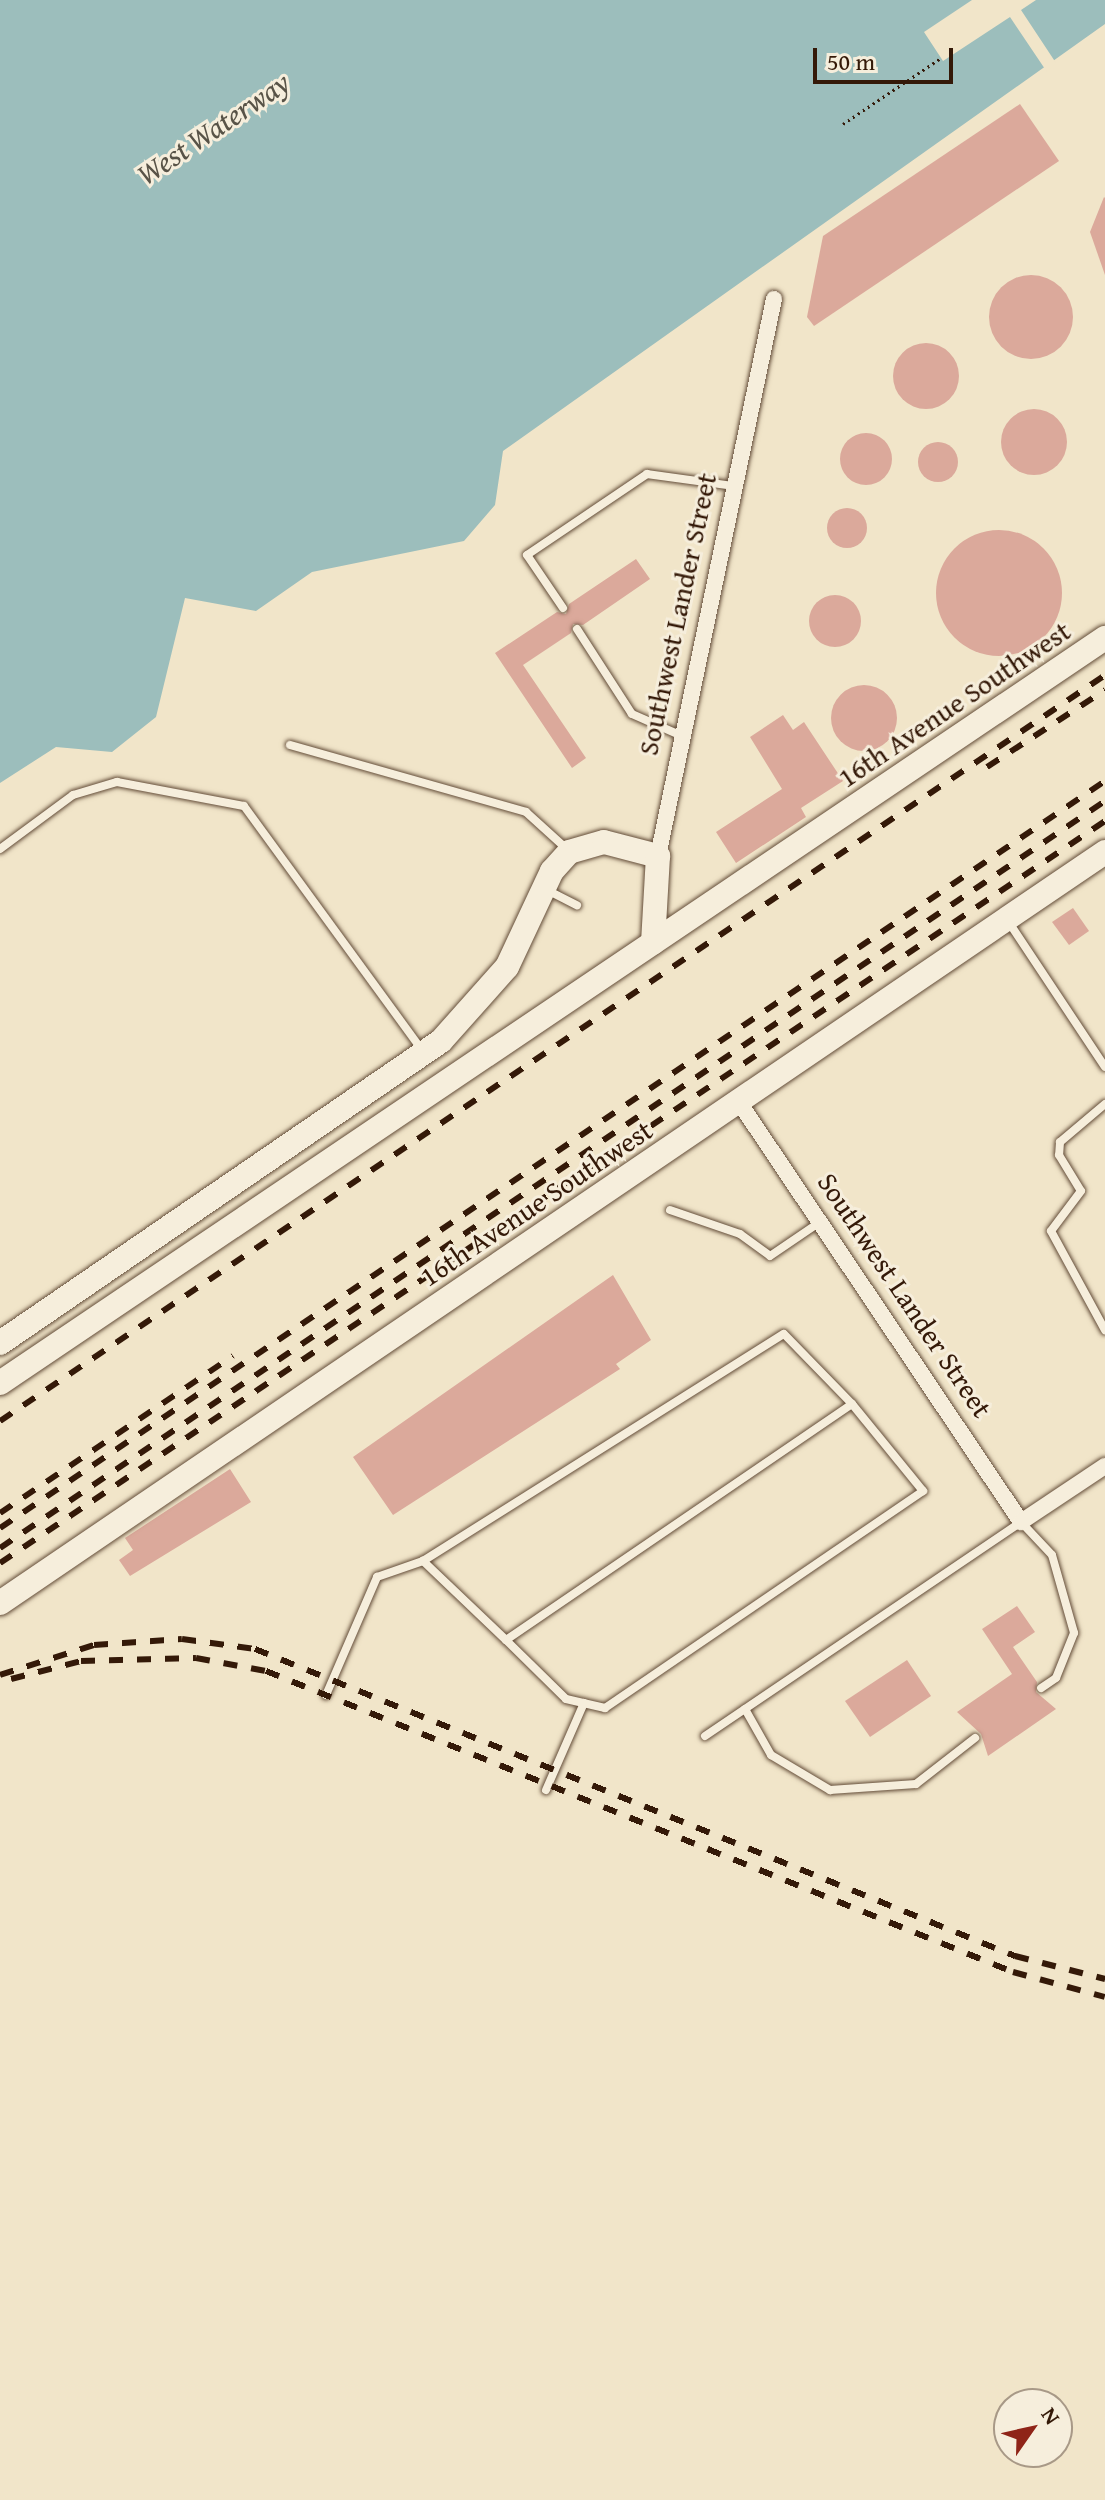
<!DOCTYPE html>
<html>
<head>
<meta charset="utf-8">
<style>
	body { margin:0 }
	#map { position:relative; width:1105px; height:2500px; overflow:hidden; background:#f1e5c9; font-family:"Gentium Book Plus",serif }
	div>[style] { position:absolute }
	.water>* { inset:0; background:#9cbebc }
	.pier>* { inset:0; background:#f1e5c9 }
	.building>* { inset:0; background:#dba99b }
	.round { border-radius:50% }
	.path>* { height:3px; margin-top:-1.5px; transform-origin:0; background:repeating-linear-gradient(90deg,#341908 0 2px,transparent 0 6px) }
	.roads { filter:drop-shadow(0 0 2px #634c38) drop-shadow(0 0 2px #634c38) }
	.lane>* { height:8px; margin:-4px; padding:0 4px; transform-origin:4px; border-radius:4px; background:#f6eedc }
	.street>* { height:16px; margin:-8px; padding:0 8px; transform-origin:8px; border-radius:8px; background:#f6eedc }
	.secondary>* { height:24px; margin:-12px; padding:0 12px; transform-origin:12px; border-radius:12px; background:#f6eedc }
	.rail>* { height:6px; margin-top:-3px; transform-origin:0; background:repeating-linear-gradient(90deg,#341908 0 14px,transparent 0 28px) }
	span { translate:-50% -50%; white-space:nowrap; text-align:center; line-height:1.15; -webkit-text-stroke:6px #f6eedc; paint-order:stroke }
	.street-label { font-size:28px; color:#341908 }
	.water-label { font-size:30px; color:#585347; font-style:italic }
	.north { position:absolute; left:993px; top:2388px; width:80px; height:80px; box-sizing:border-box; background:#f6eedc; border:2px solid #a89987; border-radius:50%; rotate:56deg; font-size:22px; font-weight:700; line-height:32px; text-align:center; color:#341908 }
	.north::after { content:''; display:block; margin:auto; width:28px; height:36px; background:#8f2418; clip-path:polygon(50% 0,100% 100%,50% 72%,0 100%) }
	.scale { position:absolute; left:813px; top:48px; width:140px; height:36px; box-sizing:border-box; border:4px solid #341908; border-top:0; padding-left:10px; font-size:24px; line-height:28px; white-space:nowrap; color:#341908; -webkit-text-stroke:6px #f6eedc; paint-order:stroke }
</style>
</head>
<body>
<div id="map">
	<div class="water">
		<i style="clip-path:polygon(0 0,1105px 0,1105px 24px,503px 451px,495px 505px,464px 541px,312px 572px,256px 611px,185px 598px,156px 717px,112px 752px,56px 747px,0 783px)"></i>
	</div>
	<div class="pier">
		<i style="clip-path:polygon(972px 0,1036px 0,1021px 10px,1056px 63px,1047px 72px,1010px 17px,943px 61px,924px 32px)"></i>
	</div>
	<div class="building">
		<i style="clip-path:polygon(1020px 104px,1059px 161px,814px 326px,807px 317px,823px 236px)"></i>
		<i style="clip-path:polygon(1104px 197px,1105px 198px,1105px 275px,1090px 232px)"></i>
		<i class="round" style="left:989px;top:275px;width:84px;height:84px"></i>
		<i class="round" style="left:893px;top:343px;width:66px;height:66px"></i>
		<i class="round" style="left:1001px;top:409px;width:66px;height:66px"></i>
		<i class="round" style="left:840px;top:433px;width:52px;height:52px"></i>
		<i class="round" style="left:918px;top:442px;width:40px;height:40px"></i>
		<i class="round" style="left:827px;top:508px;width:40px;height:40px"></i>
		<i class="round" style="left:936px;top:530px;width:126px;height:126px"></i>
		<i style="clip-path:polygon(636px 559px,650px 579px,583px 625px,573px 624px,571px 633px,523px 665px,586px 758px,572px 768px,495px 653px,557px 612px,566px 614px,569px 604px)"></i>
		<i class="round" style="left:809px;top:595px;width:52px;height:52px"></i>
		<i class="round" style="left:831px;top:685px;width:66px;height:66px"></i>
		<i style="clip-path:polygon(783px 715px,793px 730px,804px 722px,843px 781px,801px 808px,806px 817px,736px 863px,716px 832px,782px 789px,750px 737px)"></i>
		<i style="clip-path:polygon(1073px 908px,1089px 931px,1069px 945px,1052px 922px)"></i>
		<i style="clip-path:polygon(613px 1275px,651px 1340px,616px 1364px,620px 1369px,393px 1515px,353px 1457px)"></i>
		<i style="clip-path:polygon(230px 1469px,251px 1502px,130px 1576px,119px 1560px,133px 1550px,125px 1538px)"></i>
		<i style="clip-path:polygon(1017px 1606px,1035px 1632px,1013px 1647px,1037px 1682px,1036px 1692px,1056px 1709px,988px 1756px,981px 1734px,957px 1712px,1012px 1674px,982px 1629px)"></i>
		<i style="clip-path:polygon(907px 1660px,931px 1696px,870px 1737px,845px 1701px)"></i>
	</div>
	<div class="path">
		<i style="left:843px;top:124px;width:118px;rotate:-34deg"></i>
	</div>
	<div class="roads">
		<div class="lane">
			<i style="left:563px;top:608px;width:64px;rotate:-124.2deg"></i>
			<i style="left:527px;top:555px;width:145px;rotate:-34deg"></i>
			<i style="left:647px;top:474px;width:88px;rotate:7.9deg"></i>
			<i style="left:577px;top:629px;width:101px;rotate:57.1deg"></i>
			<i style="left:632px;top:714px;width:55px;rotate:23.7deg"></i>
			<i style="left:290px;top:745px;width:245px;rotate:15.8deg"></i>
			<i style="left:526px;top:812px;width:58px;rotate:42.2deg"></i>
			<i style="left:0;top:849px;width:91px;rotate:-36.5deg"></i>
			<i style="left:73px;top:795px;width:46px;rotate:-16.5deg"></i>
			<i style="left:117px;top:782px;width:129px;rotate:10.7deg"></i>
			<i style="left:244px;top:806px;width:302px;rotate:53.9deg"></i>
			<i style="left:545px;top:889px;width:36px;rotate:27deg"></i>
			<i style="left:1008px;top:921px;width:175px;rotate:56.4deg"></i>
			<i style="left:1105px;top:1104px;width:59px;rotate:139.8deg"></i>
			<i style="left:1060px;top:1142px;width:13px;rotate:94deg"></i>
			<i style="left:1059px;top:1155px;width:42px;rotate:58.6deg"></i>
			<i style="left:1081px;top:1191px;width:50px;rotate:126.9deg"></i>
			<i style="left:1051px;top:1231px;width:113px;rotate:61.4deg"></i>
			<i style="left:670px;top:1210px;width:74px;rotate:18.9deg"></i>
			<i style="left:740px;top:1234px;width:37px;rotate:36deg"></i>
			<i style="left:770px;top:1256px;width:60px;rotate:-34.2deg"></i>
			<i style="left:506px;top:1640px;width:84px;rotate:44.5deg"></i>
			<i style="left:566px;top:1699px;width:40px;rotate:13deg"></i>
			<i style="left:605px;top:1708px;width:385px;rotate:-34.3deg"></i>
			<i style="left:923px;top:1491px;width:112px;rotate:-129.2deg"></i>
			<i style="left:326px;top:1695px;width:129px;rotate:-66.6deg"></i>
			<i style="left:377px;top:1577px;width:49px;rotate:-19.2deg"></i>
			<i style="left:423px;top:1561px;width:426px;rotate:-32.2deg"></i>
			<i style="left:784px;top:1334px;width:98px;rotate:45.8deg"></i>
			<i style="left:852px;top:1404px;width:419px;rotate:145.7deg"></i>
			<i style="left:506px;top:1640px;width:115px;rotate:-136.4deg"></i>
			<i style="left:745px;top:1709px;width:53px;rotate:60.5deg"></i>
			<i style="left:771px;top:1755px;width:69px;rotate:30.7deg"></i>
			<i style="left:830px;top:1790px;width:86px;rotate:-4deg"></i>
			<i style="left:916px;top:1784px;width:75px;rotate:-37.9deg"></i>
			<i style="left:705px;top:1736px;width:382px;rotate:-34.1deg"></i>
			<i style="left:1021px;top:1522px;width:45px;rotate:46.8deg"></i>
			<i style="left:1052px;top:1555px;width:81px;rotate:74.2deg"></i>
			<i style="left:1074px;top:1633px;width:48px;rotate:111.8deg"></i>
			<i style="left:1056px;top:1678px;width:18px;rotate:146deg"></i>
			<i style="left:546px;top:1790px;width:95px;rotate:-66.4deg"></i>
		</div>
		<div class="street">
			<i style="left:658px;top:856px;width:569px;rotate:-78.24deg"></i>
			<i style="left:739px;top:1102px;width:506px;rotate:56.12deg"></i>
			<i style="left:1021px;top:1522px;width:101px;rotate:-33.7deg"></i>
		</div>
		<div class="secondary">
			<i style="left:0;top:1343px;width:534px;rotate:-34.4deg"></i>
			<i style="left:441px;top:1041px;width:99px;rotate:-48.3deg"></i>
			<i style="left:507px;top:967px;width:106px;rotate:-64.9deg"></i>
			<i style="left:552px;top:871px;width:25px;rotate:-48deg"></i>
			<i style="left:569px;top:852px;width:36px;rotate:-16deg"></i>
			<i style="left:604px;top:842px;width:56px;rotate:14.5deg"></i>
			<i style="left:658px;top:856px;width:87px;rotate:93.3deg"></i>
			<i style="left:0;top:1383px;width:1333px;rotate:-33.99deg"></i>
			<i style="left:0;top:1603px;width:1336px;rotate:-34.2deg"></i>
		</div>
	</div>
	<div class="rail">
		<i style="left:987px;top:767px;width:141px;rotate:-33.1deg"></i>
		<i style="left:0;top:1421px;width:1333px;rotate:-34.02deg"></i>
		<i style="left:0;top:1513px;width:281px;rotate:-34deg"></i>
		<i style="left:0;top:1528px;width:1334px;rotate:-34.06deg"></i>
		<i style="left:0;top:1548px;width:1334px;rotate:-34.06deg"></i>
		<i style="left:0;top:1563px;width:1331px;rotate:-33.88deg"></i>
		<i style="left:0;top:1675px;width:99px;rotate:-17.7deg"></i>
		<i style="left:94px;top:1645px;width:88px;rotate:-3.9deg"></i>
		<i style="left:182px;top:1639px;width:74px;rotate:7.8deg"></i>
		<i style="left:255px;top:1649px;width:820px;rotate:22deg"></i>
		<i style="left:1015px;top:1956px;width:93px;rotate:14.3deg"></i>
		<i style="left:11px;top:1679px;width:72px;rotate:-14.4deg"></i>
		<i style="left:81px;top:1661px;width:115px;rotate:-1.5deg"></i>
		<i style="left:196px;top:1658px;width:71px;rotate:10.5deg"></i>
		<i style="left:266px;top:1671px;width:805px;rotate:21.95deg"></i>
		<i style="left:1013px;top:1972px;width:95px;rotate:15.2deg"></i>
	</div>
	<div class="street-label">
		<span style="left:677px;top:614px;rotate:-78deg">Southwest Lander Street</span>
		<span style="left:954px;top:704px;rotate:-34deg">16th Avenue Southwest</span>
		<span style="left:536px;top:1203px;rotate:-34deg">16th Avenue Southwest</span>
		<span style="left:905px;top:1295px;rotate:56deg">Southwest Lander Street</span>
	</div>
	<div class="water-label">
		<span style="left:213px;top:128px;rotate:-34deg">West Waterway</span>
	</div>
	<div class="north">N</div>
	<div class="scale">50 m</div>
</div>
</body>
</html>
